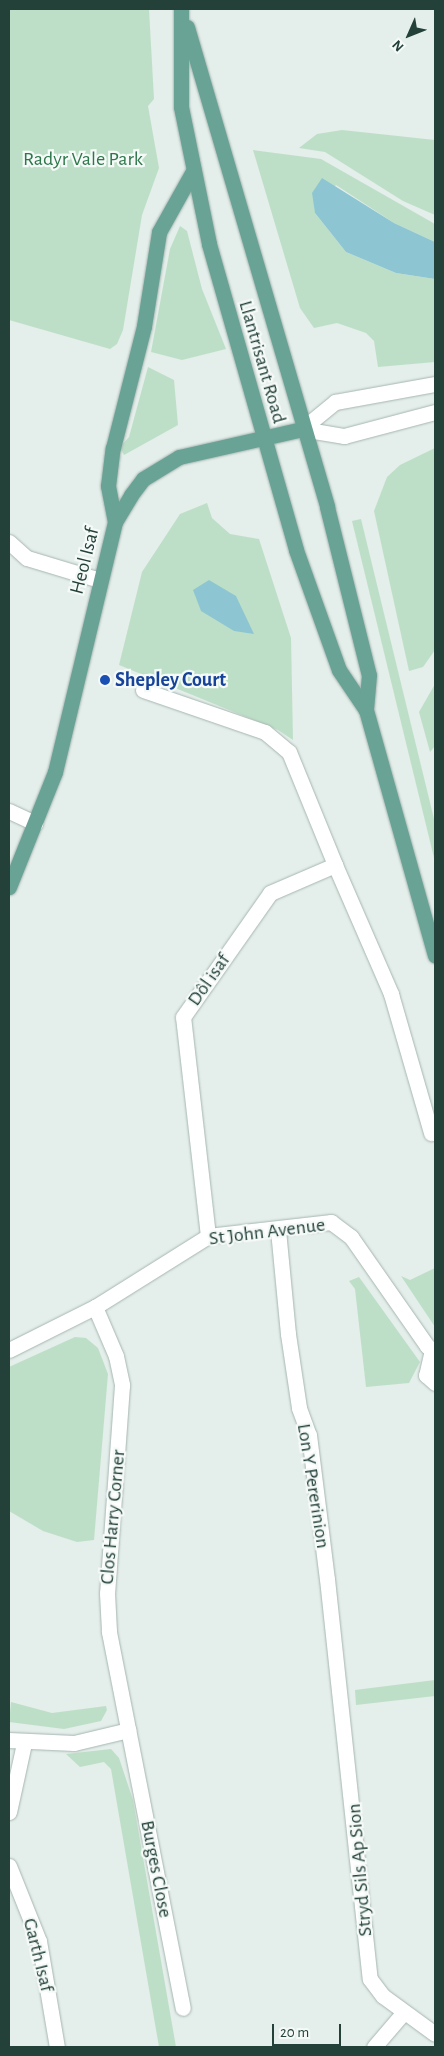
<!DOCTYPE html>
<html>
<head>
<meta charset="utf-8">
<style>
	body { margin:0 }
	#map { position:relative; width:444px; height:2056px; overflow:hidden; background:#e4eeea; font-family:"Alegreya Sans",sans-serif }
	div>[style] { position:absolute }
	.green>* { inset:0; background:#bedfc7 }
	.water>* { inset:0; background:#8dc6d2 }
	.roads { filter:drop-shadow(0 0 1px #a6b6b1) drop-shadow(0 0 1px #a6b6b1) }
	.minor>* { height:15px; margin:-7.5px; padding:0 7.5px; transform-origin:7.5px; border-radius:7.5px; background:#fff }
	.major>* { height:15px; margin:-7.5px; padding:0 7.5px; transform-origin:7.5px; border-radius:7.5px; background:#69a395 }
	.dots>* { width:14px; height:14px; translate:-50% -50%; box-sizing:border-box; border:2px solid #f5faf8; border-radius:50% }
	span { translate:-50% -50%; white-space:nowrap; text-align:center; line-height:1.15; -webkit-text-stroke:4.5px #f5faf8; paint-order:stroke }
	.park-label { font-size:20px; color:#2d774b }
	.street-label { font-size:20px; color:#234039 }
	.transit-label { font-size:20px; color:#164399; font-weight:700 }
	.left { translate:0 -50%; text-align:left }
	.frame { position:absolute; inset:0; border:10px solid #234039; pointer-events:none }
	.north { position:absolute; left:384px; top:10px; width:50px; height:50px; -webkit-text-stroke:4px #f5faf8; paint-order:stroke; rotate:226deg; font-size:14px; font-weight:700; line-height:20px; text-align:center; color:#234039 }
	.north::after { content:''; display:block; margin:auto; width:18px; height:22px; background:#234039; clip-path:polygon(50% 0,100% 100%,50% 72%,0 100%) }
	.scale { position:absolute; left:272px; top:2024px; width:69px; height:22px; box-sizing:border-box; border:2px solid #234039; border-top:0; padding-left:6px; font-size:15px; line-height:18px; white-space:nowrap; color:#234039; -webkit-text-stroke:4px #f5faf8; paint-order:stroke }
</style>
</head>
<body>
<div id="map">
	<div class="green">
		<i style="clip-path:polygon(9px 9px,149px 9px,154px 99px,148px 106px,159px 168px,142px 215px,123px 330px,117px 344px,110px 349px,9px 320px)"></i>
		<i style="clip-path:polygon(342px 130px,435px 140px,435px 215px,403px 201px,325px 152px,299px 148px,317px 134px)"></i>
		<i style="clip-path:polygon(253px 150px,321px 159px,435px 224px,435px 242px,394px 223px,336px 185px,315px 213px,346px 252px,396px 273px,435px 279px,435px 362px,378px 367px,374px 341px,366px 333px,337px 323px,314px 328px,300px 308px)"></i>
		<i style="clip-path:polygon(180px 226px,187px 231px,202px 289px,226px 349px,182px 360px,151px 352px,170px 249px)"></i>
		<i style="clip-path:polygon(148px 367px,174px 380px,178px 425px,124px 455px,120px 447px,129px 437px)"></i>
		<i style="clip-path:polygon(435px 448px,435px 650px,423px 667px,409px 671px,374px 511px,387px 477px,400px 465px)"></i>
		<i style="clip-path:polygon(207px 503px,212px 518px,230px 534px,259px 539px,291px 638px,293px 740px,278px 730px,119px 665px,142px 572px,180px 514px)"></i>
		<i style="clip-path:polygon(361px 519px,435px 823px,435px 862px,352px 521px)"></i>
		<i style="clip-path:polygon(435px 684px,435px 746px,430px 752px,419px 712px)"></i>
		<i style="clip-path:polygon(435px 1268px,435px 1327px,401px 1276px,410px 1280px)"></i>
		<i style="clip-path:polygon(359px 1277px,420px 1362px,409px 1383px,366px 1387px,355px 1289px,349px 1281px)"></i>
		<i style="clip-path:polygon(75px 1337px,86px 1338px,98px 1348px,108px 1374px,94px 1540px,77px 1542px,43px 1531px,9px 1511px,9px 1367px)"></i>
		<i style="clip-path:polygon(435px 1680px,435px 1696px,356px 1705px,355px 1690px)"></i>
		<i style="clip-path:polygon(11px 1702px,52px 1713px,106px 1706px,107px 1710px,101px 1721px,64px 1729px,9px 1722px)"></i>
		<i style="clip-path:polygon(111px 1749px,119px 1758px,133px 1800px,176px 2047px,159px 2047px,111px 1769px,104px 1762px,80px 1767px,66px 1754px)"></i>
	</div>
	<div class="water">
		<i style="clip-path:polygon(322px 178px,394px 223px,435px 242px,435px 279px,396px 273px,346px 252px,315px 213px,312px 193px)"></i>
		<i style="clip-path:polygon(209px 580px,236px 596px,254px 634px,234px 631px,201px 611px,193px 590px)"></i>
	</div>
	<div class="roads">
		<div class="minor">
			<i style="left:302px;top:429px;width:43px;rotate:-39.3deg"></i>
			<i style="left:335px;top:402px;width:102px;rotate:-10.2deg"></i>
			<i style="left:302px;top:429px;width:43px;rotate:9.5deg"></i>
			<i style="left:344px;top:436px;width:94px;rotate:-14.8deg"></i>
			<i style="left:9px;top:542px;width:24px;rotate:42deg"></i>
			<i style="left:27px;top:558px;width:76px;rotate:16.8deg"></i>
			<i style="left:143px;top:690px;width:129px;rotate:19deg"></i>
			<i style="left:265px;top:732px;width:31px;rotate:40deg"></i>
			<i style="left:289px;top:752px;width:122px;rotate:67.8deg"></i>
			<i style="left:9px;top:811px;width:29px;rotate:25deg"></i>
			<i style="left:278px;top:1230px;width:104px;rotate:84.5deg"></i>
			<i style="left:288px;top:1334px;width:75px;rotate:81.5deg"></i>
			<i style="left:299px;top:1408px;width:29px;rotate:70deg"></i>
			<i style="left:309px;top:1435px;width:145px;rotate:82.9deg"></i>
			<i style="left:327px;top:1579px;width:402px;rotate:83.9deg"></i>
			<i style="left:370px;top:1979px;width:21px;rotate:53deg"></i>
			<i style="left:383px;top:1996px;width:64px;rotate:36.2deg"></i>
			<i style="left:208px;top:1236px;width:220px;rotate:-96.5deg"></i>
			<i style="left:183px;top:1017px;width:151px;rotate:-54.9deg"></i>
			<i style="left:270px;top:893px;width:71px;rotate:-23.3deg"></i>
			<i style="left:335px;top:865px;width:141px;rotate:66.5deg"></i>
			<i style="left:391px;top:994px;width:145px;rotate:73.9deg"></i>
			<i style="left:95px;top:1307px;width:53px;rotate:66.8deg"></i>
			<i style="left:116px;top:1356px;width:30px;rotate:78deg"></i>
			<i style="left:122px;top:1385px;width:209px;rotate:94.1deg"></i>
			<i style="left:107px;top:1593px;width:39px;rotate:87deg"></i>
			<i style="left:109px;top:1632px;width:383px;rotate:78.9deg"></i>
			<i style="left:9px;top:1350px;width:96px;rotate:-26.6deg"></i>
			<i style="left:95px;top:1307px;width:133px;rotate:-32.1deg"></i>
			<i style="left:208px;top:1236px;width:124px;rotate:-6.5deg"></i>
			<i style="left:331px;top:1222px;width:25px;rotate:37deg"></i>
			<i style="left:351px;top:1237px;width:133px;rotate:55.1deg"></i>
			<i style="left:427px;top:1346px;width:10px;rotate:37deg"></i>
			<i style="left:432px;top:1350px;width:26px;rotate:103deg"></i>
			<i style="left:426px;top:1375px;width:12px;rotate:42deg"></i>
			<i style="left:9px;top:1740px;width:65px;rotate:2.6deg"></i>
			<i style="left:74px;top:1743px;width:56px;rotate:-13.5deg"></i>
			<i style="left:9px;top:1812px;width:71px;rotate:-77.7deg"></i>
			<i style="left:9px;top:1866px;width:81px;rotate:68.2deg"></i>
			<i style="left:39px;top:1941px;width:108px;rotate:80.4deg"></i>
			<i style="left:374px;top:2047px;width:45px;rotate:-49.5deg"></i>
		</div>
		<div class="major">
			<i style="left:181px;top:9px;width:98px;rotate:90deg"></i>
			<i style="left:181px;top:107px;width:140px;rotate:78.4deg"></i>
			<i style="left:209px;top:244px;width:318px;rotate:74.1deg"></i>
			<i style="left:296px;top:550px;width:127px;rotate:70.3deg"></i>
			<i style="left:339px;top:670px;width:48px;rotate:56deg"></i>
			<i style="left:366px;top:710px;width:255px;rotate:74.3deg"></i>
			<i style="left:187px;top:27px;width:500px;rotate:73.7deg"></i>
			<i style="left:327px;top:507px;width:173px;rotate:76deg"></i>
			<i style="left:369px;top:675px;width:35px;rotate:95deg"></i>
			<i style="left:115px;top:522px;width:37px;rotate:-101deg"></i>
			<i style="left:108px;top:486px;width:38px;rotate:-83deg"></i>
			<i style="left:113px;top:448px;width:126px;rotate:-75.7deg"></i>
			<i style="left:144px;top:326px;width:95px;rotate:-80.9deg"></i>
			<i style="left:159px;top:232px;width:68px;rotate:-60.8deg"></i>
			<i style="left:9px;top:887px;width:124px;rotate:-68.2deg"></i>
			<i style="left:55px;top:772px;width:257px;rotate:-76.5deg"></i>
			<i style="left:115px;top:522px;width:31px;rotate:-59deg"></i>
			<i style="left:131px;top:495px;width:20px;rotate:-53deg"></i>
			<i style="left:143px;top:479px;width:42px;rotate:-31.4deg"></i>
			<i style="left:179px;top:457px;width:126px;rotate:-12.8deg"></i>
		</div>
	</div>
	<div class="dots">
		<i style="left:105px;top:680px;background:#1a4fb4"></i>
	</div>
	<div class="park-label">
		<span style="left:83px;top:159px">Radyr Vale Park</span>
	</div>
	<div class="street-label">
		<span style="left:262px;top:362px;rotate:74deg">Llantrisant Road</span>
		<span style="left:85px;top:561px;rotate:-76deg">Heol Isaf</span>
		<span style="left:209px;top:980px;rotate:-55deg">Dôl isaf</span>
		<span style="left:267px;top:1232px;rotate:-7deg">St John Avenue</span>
		<span style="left:313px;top:1486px;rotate:81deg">Lon Y Pererinion</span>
		<span style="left:113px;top:1517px;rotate:-85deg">Clos Harry Corner</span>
		<span style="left:156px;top:1869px;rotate:79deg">Burges Close</span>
		<span style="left:360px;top:1870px;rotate:-95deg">Stryd Sils Ap Sion</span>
		<span style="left:38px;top:1955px;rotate:76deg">Garth Isaf</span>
	</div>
	<div class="transit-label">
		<span class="left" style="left:115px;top:680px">Shepley Court</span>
	</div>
	<div class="frame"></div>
	<div class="north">N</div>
	<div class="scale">20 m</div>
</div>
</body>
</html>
